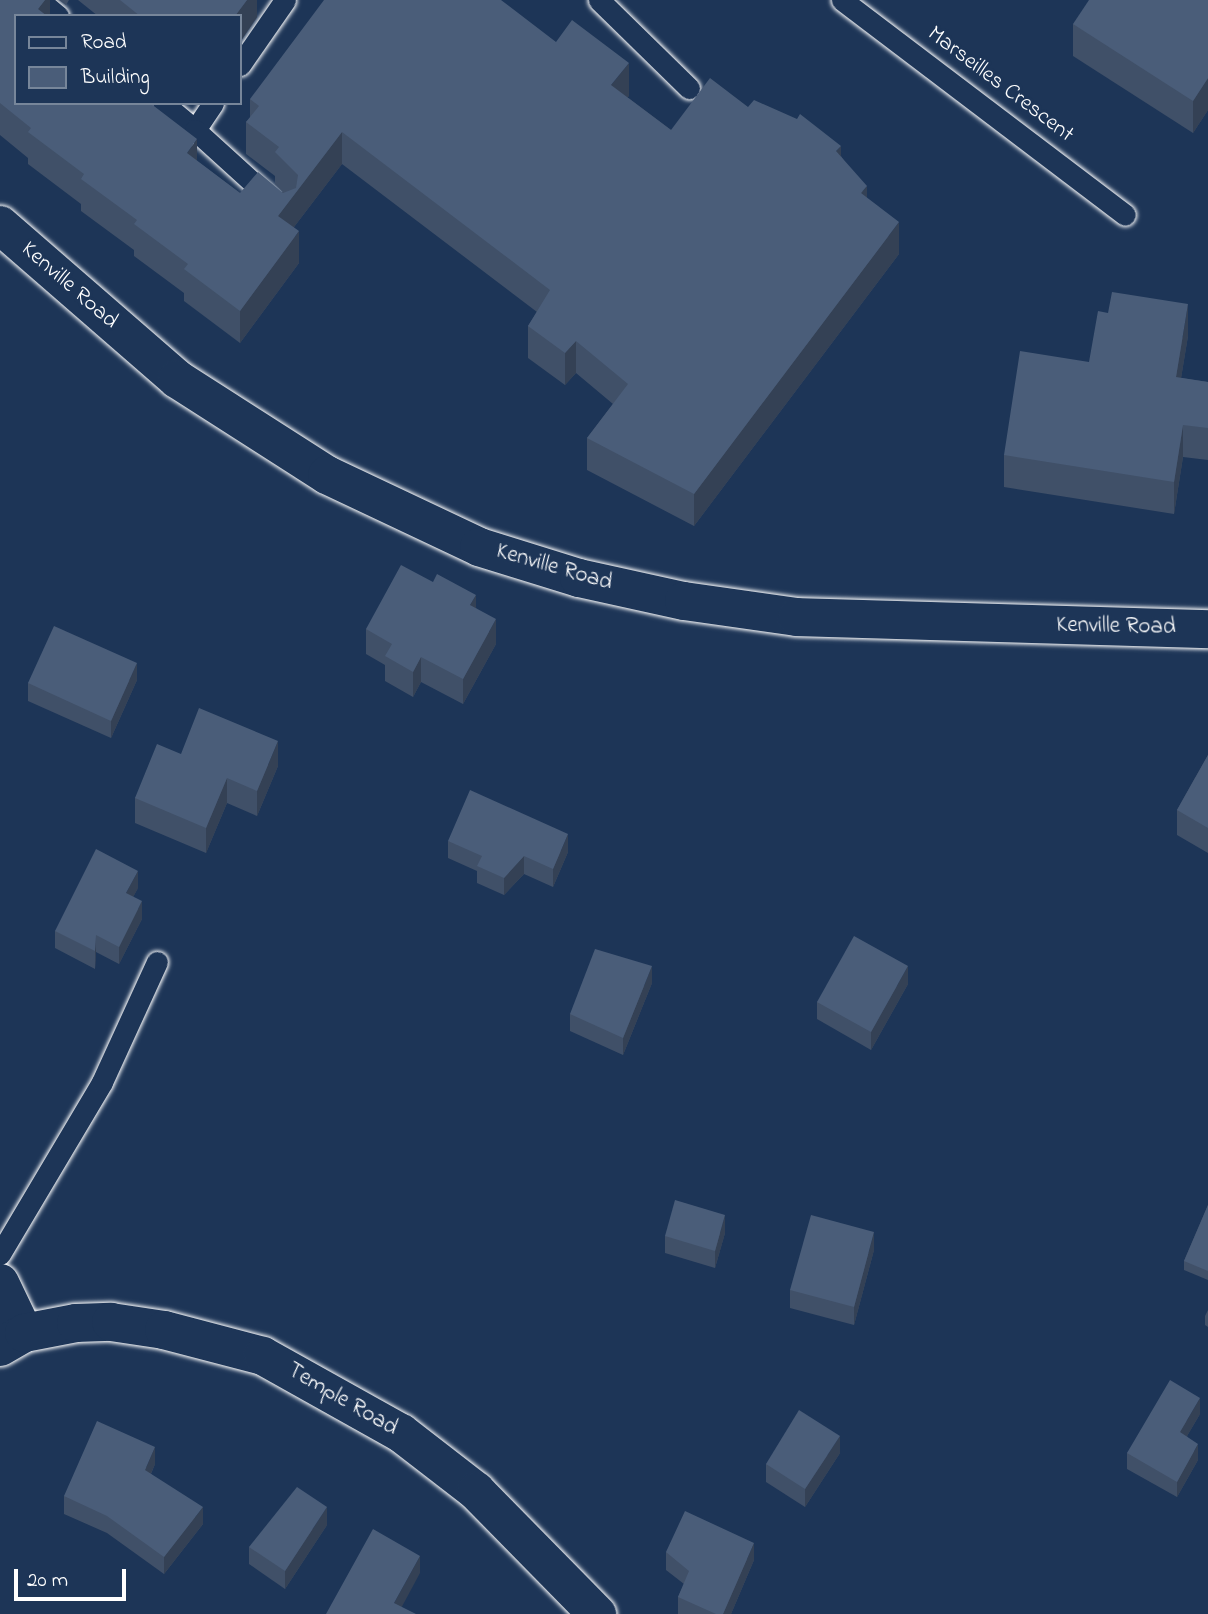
<!DOCTYPE html>
<html>
<head>
<meta charset="utf-8">
<style>
	body { margin:0 }
	#map { position:relative; width:1208px; height:1614px; overflow:hidden; background:#1d3557; font-family:"Indie Flower",sans-serif }
	div>[style] { position:absolute }
	.roads { filter:drop-shadow(0 0 2px #fff) drop-shadow(0 0 2px #fff) }
	.lane>* { height:21px; margin:-10.5px; padding:0 10.5px; transform-origin:10.5px; border-radius:10.5px; background:#1d3557 }
	.street>* { height:38px; margin:-19px; padding:0 19px; transform-origin:19px; border-radius:19px; background:#1d3557 }
	.wall>* { inset:0; background:#405068 }
	.shaded-wall>* { inset:0; background:#344155 }
	.building>* { inset:0; background:#4a5d79 }
	span { translate:-50% -50%; white-space:nowrap; text-align:center; line-height:1.15; -webkit-text-stroke:6px #1d3557; paint-order:stroke }
	.street-label { font-size:23px; color:#fff }
	.legend { position:absolute; left:14px; top:14px; width:228px; height:91px; box-sizing:border-box; background:#1d3557; border:2px solid #77869a; margin:0; padding:9px 12px; list-style:none; font-size:21px; color:#fff }
	.legend li { display:flex; align-items:center; gap:14px; height:35px }
	.legend b { width:35px; border:2px solid #77869a }
	.scale { position:absolute; left:14px; top:1569px; width:112px; height:32px; box-sizing:border-box; border:4px solid #fff; border-top:0; padding-left:9px; font-size:21px; line-height:24px; white-space:nowrap; color:#fff; -webkit-text-stroke:5px #1d3557; paint-order:stroke }
</style>
</head>
<body>
<div id="map">
	<div class="roads">
		<div class="lane">
			<i style="left:39px;top:0;width:25px;rotate:40deg"></i>
			<i style="left:599px;top:0;width:126px;rotate:44.4deg"></i>
			<i style="left:842px;top:0;width:355px;rotate:37.2deg"></i>
			<i style="left:240px;top:65px;width:79px;rotate:-55.3deg"></i>
			<i style="left:163px;top:103px;width:42px;rotate:40.2deg"></i>
			<i style="left:195px;top:130px;width:32px;rotate:-56deg"></i>
			<i style="left:195px;top:130px;width:103px;rotate:42.2deg"></i>
			<i style="left:0;top:1254px;width:200px;rotate:-59.3deg"></i>
			<i style="left:102px;top:1082px;width:132px;rotate:-65.4deg"></i>
		</div>
		<div class="street">
			<i style="left:0;top:225px;width:235px;rotate:41deg"></i>
			<i style="left:177px;top:379px;width:178px;rotate:32.6deg"></i>
			<i style="left:327px;top:475px;width:168px;rotate:25.3deg"></i>
			<i style="left:479px;top:547px;width:105px;rotate:17.2deg"></i>
			<i style="left:579px;top:578px;width:107px;rotate:12.4deg"></i>
			<i style="left:684px;top:601px;width:114px;rotate:8.1deg"></i>
			<i style="left:797px;top:617px;width:411px;rotate:1.7deg"></i>
			<i style="left:0;top:1283px;width:55px;rotate:64.4deg"></i>
			<i style="left:0;top:1347px;width:28px;rotate:-30deg"></i>
			<i style="left:24px;top:1333px;width:53px;rotate:-10.9deg"></i>
			<i style="left:76px;top:1323px;width:35px;rotate:-2deg"></i>
			<i style="left:111px;top:1322px;width:54px;rotate:8.6deg"></i>
			<i style="left:164px;top:1330px;width:102px;rotate:14.7deg"></i>
			<i style="left:263px;top:1356px;width:158px;rotate:29.2deg"></i>
			<i style="left:401px;top:1433px;width:95px;rotate:37.7deg"></i>
			<i style="left:476px;top:1491px;width:173px;rotate:45.5deg"></i>
		</div>
	</div>
	<div class="wall">
		<i style="clip-path:polygon(0 0,50px 0,50px 16px,16px 16px,197px 161px,240px 193px,283px 192px,275px 184px,275px 176px,246px 154px,246px 122px,250px 118px,250px 99px,629px 96px,627px 97px,671px 130px,748px 107px,841px 156px,867px 198px,899px 254px,694px 526px,587px 470px,587px 438px,613px 404px,576px 373px,565px 385px,528px 358px,528px 326px,537px 312px,342px 164px,294px 227px,299px 263px,240px 343px,184px 301px,184px 293px,134px 256px,134px 250px,81px 211px,81px 204px,28px 164px,28px 158px,0 135px)"></i>
		<i style="clip-path:polygon(59px 0,69px 0,66px 5px)"></i>
		<i style="clip-path:polygon(78px 0,257px 0,257px 17px,240px 42px,240px 16px,98px 16px)"></i>
		<i style="clip-path:polygon(1208px 0,1208px 110px,1193px 133px,1073px 56px,1073px 24px)"></i>
		<i style="clip-path:polygon(1188px 336px,1181px 378px,1208px 382px,1208px 460px,1183px 457px,1174px 514px,1004px 487px,1004px 455px,1089px 362px)"></i>
		<i style="clip-path:polygon(476px 608px,496px 644px,463px 704px,421px 682px,413px 697px,385px 681px,385px 665px,366px 654px,366px 629px)"></i>
		<i style="clip-path:polygon(137px 680px,111px 738px,28px 701px,28px 683px)"></i>
		<i style="clip-path:polygon(181px 754px,278px 766px,257px 816px,227px 803px,206px 853px,135px 823px,135px 798px)"></i>
		<i style="clip-path:polygon(1208px 755px,1208px 853px,1177px 835px,1177px 810px)"></i>
		<i style="clip-path:polygon(448px 841px,568px 852px,553px 887px,524px 874px,504px 895px,477px 883px,477px 871px,448px 858px)"></i>
		<i style="clip-path:polygon(138px 888px,133px 897px,142px 919px,119px 964px,96px 952px,95px 969px,55px 948px,55px 931px)"></i>
		<i style="clip-path:polygon(652px 983px,623px 1055px,570px 1031px,570px 1014px)"></i>
		<i style="clip-path:polygon(908px 984px,871px 1050px,817px 1019px,817px 1002px)"></i>
		<i style="clip-path:polygon(1208px 1205px,1208px 1280px,1184px 1270px,1184px 1261px)"></i>
		<i style="clip-path:polygon(725px 1233px,715px 1268px,665px 1253px,665px 1236px)"></i>
		<i style="clip-path:polygon(874px 1250px,854px 1325px,790px 1308px,790px 1290px)"></i>
		<i style="clip-path:polygon(1208px 1310px,1208px 1327px,1205px 1325px,1205px 1316px)"></i>
		<i style="clip-path:polygon(1200px 1414px,1187px 1436px,1198px 1460px,1177px 1497px,1127px 1469px,1127px 1453px)"></i>
		<i style="clip-path:polygon(840px 1453px,805px 1507px,766px 1482px,766px 1464px)"></i>
		<i style="clip-path:polygon(155px 1464px,151px 1474px,203px 1524px,164px 1574px,107px 1533px,64px 1514px,64px 1496px)"></i>
		<i style="clip-path:polygon(327px 1525px,285px 1589px,249px 1564px,249px 1547px)"></i>
		<i style="clip-path:polygon(666px 1552px,754px 1560px,731px 1614px,678px 1614px,678px 1597px,684px 1584px,666px 1570px)"></i>
	</div>
	<div class="shaded-wall">
		<i style="clip-path:polygon(45px 0,50px 0,50px 16px,38px 16px,38px 9px)"></i>
		<i style="clip-path:polygon(247px 0,257px 0,257px 17px,240px 42px,240px 16px,235px 16px)"></i>
		<i style="clip-path:polygon(629px 63px,629px 96px,611px 117px,611px 85px)"></i>
		<i style="clip-path:polygon(1208px 78px,1208px 110px,1193px 133px,1193px 101px)"></i>
		<i style="clip-path:polygon(342px 132px,342px 164px,278px 248px,278px 216px)"></i>
		<i style="clip-path:polygon(197px 139px,197px 171px,187px 153px)"></i>
		<i style="clip-path:polygon(841px 146px,841px 178px,836px 151px)"></i>
		<i style="clip-path:polygon(867px 186px,867px 218px,861px 193px)"></i>
		<i style="clip-path:polygon(899px 222px,899px 254px,694px 526px,694px 494px)"></i>
		<i style="clip-path:polygon(299px 231px,299px 263px,240px 343px,240px 311px)"></i>
		<i style="clip-path:polygon(1188px 304px,1188px 336px,1176px 409px,1176px 377px)"></i>
		<i style="clip-path:polygon(576px 341px,576px 373px,565px 385px,565px 353px)"></i>
		<i style="clip-path:polygon(1183px 425px,1183px 457px,1174px 514px,1174px 482px)"></i>
		<i style="clip-path:polygon(476px 595px,476px 621px,470px 605px)"></i>
		<i style="clip-path:polygon(496px 619px,496px 644px,463px 704px,463px 679px)"></i>
		<i style="clip-path:polygon(421px 657px,421px 682px,413px 697px,413px 672px)"></i>
		<i style="clip-path:polygon(137px 663px,137px 680px,111px 738px,111px 721px)"></i>
		<i style="clip-path:polygon(278px 741px,278px 766px,257px 816px,257px 791px)"></i>
		<i style="clip-path:polygon(227px 778px,227px 803px,206px 853px,206px 828px)"></i>
		<i style="clip-path:polygon(568px 834px,568px 852px,553px 887px,553px 869px)"></i>
		<i style="clip-path:polygon(524px 856px,524px 874px,504px 895px,504px 878px)"></i>
		<i style="clip-path:polygon(138px 871px,138px 888px,126px 910px,126px 893px)"></i>
		<i style="clip-path:polygon(142px 901px,142px 919px,119px 964px,119px 947px)"></i>
		<i style="clip-path:polygon(96px 935px,96px 952px,95px 969px,95px 951px)"></i>
		<i style="clip-path:polygon(652px 966px,652px 983px,623px 1055px,623px 1038px)"></i>
		<i style="clip-path:polygon(908px 966px,908px 984px,871px 1050px,871px 1032px)"></i>
		<i style="clip-path:polygon(725px 1215px,725px 1233px,715px 1268px,715px 1251px)"></i>
		<i style="clip-path:polygon(874px 1232px,874px 1250px,854px 1325px,854px 1307px)"></i>
		<i style="clip-path:polygon(1200px 1398px,1200px 1414px,1180px 1448px,1180px 1432px)"></i>
		<i style="clip-path:polygon(840px 1436px,840px 1453px,805px 1507px,805px 1489px)"></i>
		<i style="clip-path:polygon(1198px 1444px,1198px 1460px,1177px 1497px,1177px 1482px)"></i>
		<i style="clip-path:polygon(155px 1447px,155px 1464px,145px 1487px,145px 1470px)"></i>
		<i style="clip-path:polygon(203px 1507px,203px 1524px,164px 1574px,164px 1557px)"></i>
		<i style="clip-path:polygon(327px 1507px,327px 1525px,285px 1589px,285px 1571px)"></i>
		<i style="clip-path:polygon(754px 1543px,754px 1560px,731px 1614px,723px 1614px)"></i>
		<i style="clip-path:polygon(420px 1556px,420px 1573px,398px 1614px,394px 1603px)"></i>
	</div>
	<div class="building">
		<i style="clip-path:polygon(0 0,45px 0,38px 9px,47px 16px,16px 16px,16px 103px,150px 103px,197px 139px,187px 153px,240px 193px,258px 172px,283px 193px,296px 188px,298px 175px,275px 152px,279px 147px,246px 122px,259px 106px,250px 99px,324px 0,501px 0,556px 42px,572px 20px,629px 63px,611px 85px,671px 130px,710px 78px,748px 107px,754px 100px,797px 119px,800px 114px,841px 146px,836px 151px,867px 186px,861px 193px,899px 222px,694px 494px,587px 438px,628px 384px,576px 341px,565px 353px,528px 326px,550px 290px,342px 132px,278px 216px,299px 231px,240px 311px,184px 269px,188px 264px,134px 224px,137px 220px,81px 179px,84px 174px,28px 132px,31px 128px,0 103px)"></i>
		<i style="clip-path:polygon(120px 0,247px 0,235px 16px,140px 16px)"></i>
		<i style="clip-path:polygon(1089px 0,1208px 0,1208px 78px,1193px 101px,1073px 24px)"></i>
		<i style="clip-path:polygon(1112px 292px,1188px 304px,1176px 377px,1208px 382px,1208px 428px,1183px 425px,1174px 482px,1004px 455px,1020px 351px,1089px 362px,1098px 311px,1108px 313px)"></i>
		<i style="clip-path:polygon(401px 565px,433px 582px,437px 574px,476px 595px,470px 605px,496px 619px,463px 679px,421px 657px,413px 672px,385px 656px,392px 644px,366px 629px)"></i>
		<i style="clip-path:polygon(54px 626px,137px 663px,111px 721px,28px 683px)"></i>
		<i style="clip-path:polygon(199px 708px,278px 741px,257px 791px,227px 778px,206px 828px,135px 798px,157px 744px,181px 754px)"></i>
		<i style="clip-path:polygon(1208px 755px,1208px 828px,1177px 810px)"></i>
		<i style="clip-path:polygon(470px 790px,568px 834px,553px 869px,524px 856px,504px 878px,477px 866px,482px 856px,448px 841px)"></i>
		<i style="clip-path:polygon(96px 849px,138px 871px,126px 893px,142px 901px,119px 947px,96px 935px,95px 951px,55px 931px)"></i>
		<i style="clip-path:polygon(854px 936px,908px 966px,871px 1032px,817px 1002px)"></i>
		<i style="clip-path:polygon(595px 949px,652px 966px,623px 1038px,570px 1014px)"></i>
		<i style="clip-path:polygon(675px 1200px,725px 1215px,715px 1251px,665px 1236px)"></i>
		<i style="clip-path:polygon(1208px 1205px,1208px 1271px,1184px 1261px)"></i>
		<i style="clip-path:polygon(811px 1215px,874px 1232px,854px 1307px,790px 1290px)"></i>
		<i style="clip-path:polygon(1170px 1380px,1200px 1398px,1180px 1432px,1198px 1444px,1177px 1482px,1127px 1453px)"></i>
		<i style="clip-path:polygon(799px 1410px,840px 1436px,805px 1489px,766px 1464px)"></i>
		<i style="clip-path:polygon(97px 1421px,155px 1447px,145px 1470px,203px 1507px,164px 1557px,107px 1516px,64px 1496px)"></i>
		<i style="clip-path:polygon(297px 1487px,327px 1507px,285px 1571px,249px 1547px)"></i>
		<i style="clip-path:polygon(685px 1511px,754px 1543px,723px 1614px,716px 1614px,678px 1597px,689px 1571px,666px 1552px)"></i>
		<i style="clip-path:polygon(373px 1529px,420px 1556px,394px 1603px,416px 1614px,326px 1614px)"></i>
	</div>
	<div class="street-label">
		<span style="left:1000px;top:85px;rotate:37deg">Marseilles Crescent</span>
		<span style="left:69px;top:286px;rotate:41deg">Kenville Road</span>
		<span style="left:554px;top:568px;rotate:16deg">Kenville Road</span>
		<span style="left:1116px;top:627px;rotate:1deg">Kenville Road</span>
		<span style="left:342px;top:1400px;rotate:30deg">Temple Road</span>
	</div>
	<ul class="legend">
	<li><b style="height:9px;background:#1d3557"></b>Road</li>
	<li><b style="height:19px;background:#4a5d79"></b>Building</li>
	</ul>
	<div class="scale">20 m</div>
</div>
</body>
</html>
